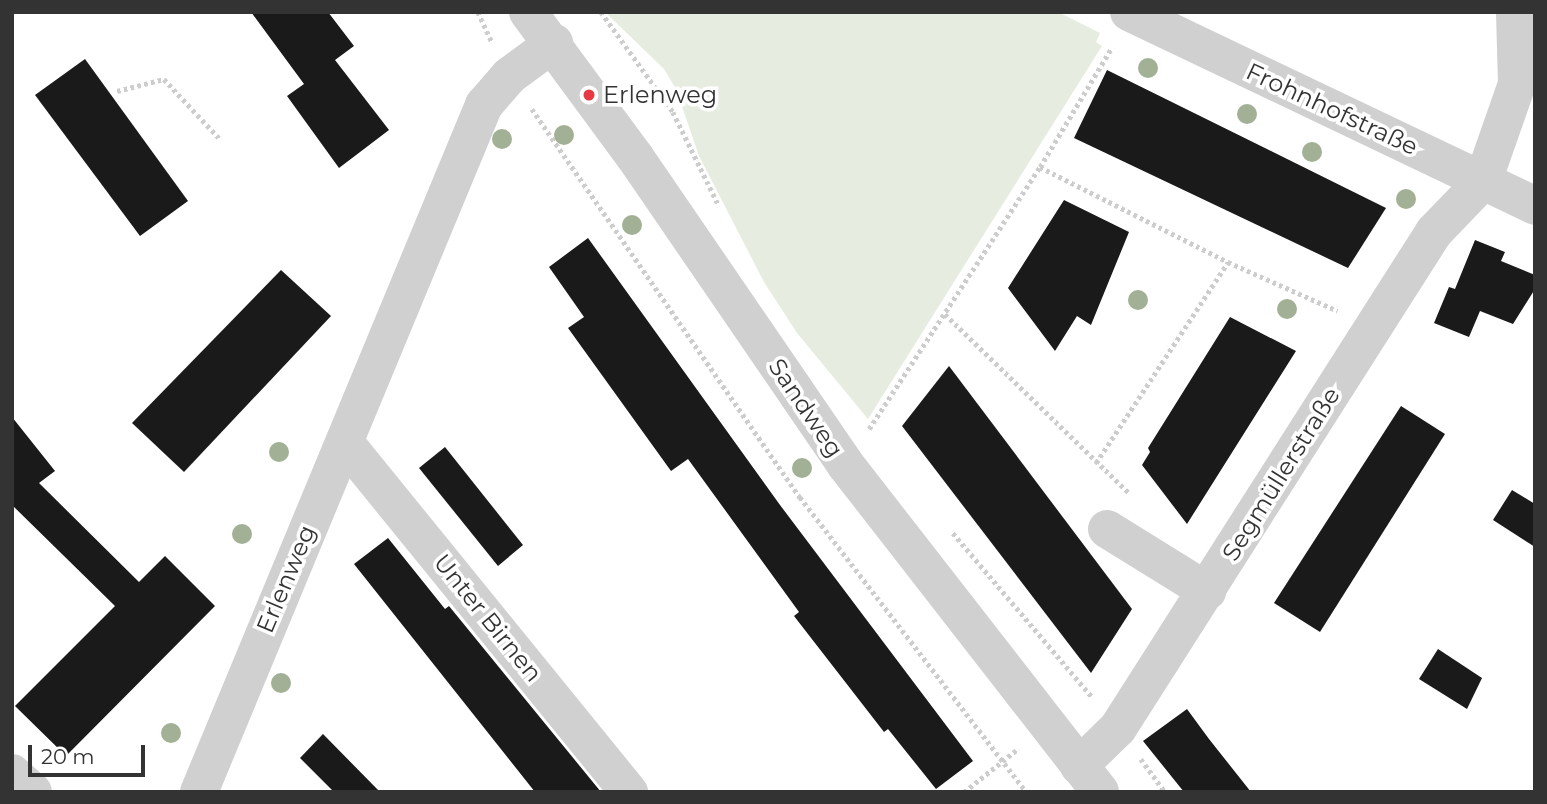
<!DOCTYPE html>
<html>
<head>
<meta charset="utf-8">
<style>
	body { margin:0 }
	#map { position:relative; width:1547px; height:804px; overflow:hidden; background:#fff; font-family:Montserrat,sans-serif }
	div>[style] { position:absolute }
	.green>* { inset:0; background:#e6ecdf }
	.building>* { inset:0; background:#1a1a1a }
	.path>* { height:4.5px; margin-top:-2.25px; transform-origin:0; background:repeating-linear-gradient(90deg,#cdcdcd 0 3.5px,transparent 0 7px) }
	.minor>* { height:38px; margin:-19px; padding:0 19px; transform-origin:19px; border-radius:19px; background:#d0d0d0 }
	.trees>* { width:20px; height:20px; margin:-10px; border-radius:50%; background:#a2b095 }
	.dots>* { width:19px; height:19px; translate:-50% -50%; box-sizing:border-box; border:4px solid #fff; border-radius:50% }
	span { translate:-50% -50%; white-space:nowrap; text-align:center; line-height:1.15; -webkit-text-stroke:7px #fff; paint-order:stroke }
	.poi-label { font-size:24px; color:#333 }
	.left { translate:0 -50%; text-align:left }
	.street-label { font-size:24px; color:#333 }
	.frame { position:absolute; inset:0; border:14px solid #333; pointer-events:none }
	.scale { position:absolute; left:28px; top:745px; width:117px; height:32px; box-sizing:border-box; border:4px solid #333; border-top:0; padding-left:9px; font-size:21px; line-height:24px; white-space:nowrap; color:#333; -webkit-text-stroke:5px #fff; paint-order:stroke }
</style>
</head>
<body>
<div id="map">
	<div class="green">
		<i style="clip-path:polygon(605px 12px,1058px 12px,1100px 33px,1096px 42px,1102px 46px,868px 419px,797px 333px,764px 282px,699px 156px,676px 89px,664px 69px)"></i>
	</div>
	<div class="building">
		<i style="clip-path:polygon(251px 12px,328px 12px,354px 46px,335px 60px,389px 130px,339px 168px,287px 96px,304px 84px)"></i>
		<i style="clip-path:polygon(85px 59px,188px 201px,140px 236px,35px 95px)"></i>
		<i style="clip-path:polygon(1107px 70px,1386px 208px,1348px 268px,1074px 138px)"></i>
		<i style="clip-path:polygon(1064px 200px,1129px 232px,1091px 325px,1077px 316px,1055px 351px,1008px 288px)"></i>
		<i style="clip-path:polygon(588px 238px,780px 505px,973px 761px,936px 789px,888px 729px,884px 732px,794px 616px,799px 612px,688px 459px,671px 471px,568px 328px,584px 317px,549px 267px)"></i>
		<i style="clip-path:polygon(1475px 240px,1505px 252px,1501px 261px,1535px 275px,1535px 289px,1513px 324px,1480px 311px,1469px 337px,1434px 323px,1449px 287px,1455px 289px)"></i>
		<i style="clip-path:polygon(281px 270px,331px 316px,184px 472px,132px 423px)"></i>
		<i style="clip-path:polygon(1230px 317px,1296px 351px,1187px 524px,1142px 465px,1150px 452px,1148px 448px)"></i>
		<i style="clip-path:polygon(949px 366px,1132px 609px,1091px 673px,902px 426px)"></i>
		<i style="clip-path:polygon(1401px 406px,1445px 434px,1320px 632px,1274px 603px)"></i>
		<i style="clip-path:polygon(12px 417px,55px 471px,39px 483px,139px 582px,165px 556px,215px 606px,66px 756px,15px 706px,115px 606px,12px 505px)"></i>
		<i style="clip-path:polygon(445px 447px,523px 545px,498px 566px,419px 468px)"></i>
		<i style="clip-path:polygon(1512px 490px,1535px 504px,1535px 547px,1493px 520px)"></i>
		<i style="clip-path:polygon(388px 538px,445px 609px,449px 606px,601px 792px,535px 792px,354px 564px)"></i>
		<i style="clip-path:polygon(1438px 649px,1482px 678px,1467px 709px,1419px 679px)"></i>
		<i style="clip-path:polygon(1187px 709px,1209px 739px,1251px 792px,1184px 792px,1143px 741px)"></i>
		<i style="clip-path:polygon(323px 734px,380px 792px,334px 792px,300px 758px)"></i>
	</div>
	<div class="path">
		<i style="left:478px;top:12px;width:33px;rotate:65deg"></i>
		<i style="left:601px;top:12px;width:123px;rotate:54.2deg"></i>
		<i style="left:673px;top:112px;width:105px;rotate:63.9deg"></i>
		<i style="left:117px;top:91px;width:49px;rotate:-14.3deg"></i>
		<i style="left:164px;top:79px;width:82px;rotate:47deg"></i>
		<i style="left:532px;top:109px;width:472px;rotate:55.4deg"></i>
		<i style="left:800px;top:497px;width:372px;rotate:52.5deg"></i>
		<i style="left:1040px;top:167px;width:211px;rotate:26.8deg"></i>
		<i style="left:1228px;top:262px;width:120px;rotate:24deg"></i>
		<i style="left:945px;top:314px;width:258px;rotate:44.2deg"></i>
		<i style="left:869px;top:429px;width:313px;rotate:-56.9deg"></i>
		<i style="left:1040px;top:167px;width:140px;rotate:-59deg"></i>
		<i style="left:1096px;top:463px;width:240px;rotate:-56.7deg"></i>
		<i style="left:953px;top:533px;width:215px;rotate:49.7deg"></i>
		<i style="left:1141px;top:759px;width:41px;rotate:54deg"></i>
		<i style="left:964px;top:792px;width:70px;rotate:-38.7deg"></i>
	</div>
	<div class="minor">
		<i style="left:528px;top:12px;width:180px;rotate:53.6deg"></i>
		<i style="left:635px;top:157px;width:372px;rotate:55.6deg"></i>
		<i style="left:845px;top:464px;width:415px;rotate:52.1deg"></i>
		<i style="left:1129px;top:12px;width:450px;rotate:25.5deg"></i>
		<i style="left:346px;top:444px;width:449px;rotate:50.9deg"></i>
		<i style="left:1107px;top:529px;width:118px;rotate:31.8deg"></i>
		<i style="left:1079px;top:766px;width:54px;rotate:-44.3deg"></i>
		<i style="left:1118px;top:728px;width:588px;rotate:-57.5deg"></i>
		<i style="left:1434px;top:232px;width:71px;rotate:-46.1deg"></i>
		<i style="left:1483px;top:181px;width:103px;rotate:-70.7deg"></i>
		<i style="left:1517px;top:84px;width:72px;rotate:-91.6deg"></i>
		<i style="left:12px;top:773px;width:28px;rotate:42deg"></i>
		<i style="left:199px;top:792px;width:744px;rotate:-67.47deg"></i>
		<i style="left:484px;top:105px;width:38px;rotate:-49deg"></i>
		<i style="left:509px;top:76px;width:56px;rotate:-36.3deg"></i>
	</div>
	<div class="trees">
		<i style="left:1148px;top:68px"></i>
		<i style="left:1247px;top:114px"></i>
		<i style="left:564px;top:135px"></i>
		<i style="left:502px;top:139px"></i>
		<i style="left:1312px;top:152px"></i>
		<i style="left:1406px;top:199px"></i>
		<i style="left:632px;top:225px"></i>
		<i style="left:1138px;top:300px"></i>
		<i style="left:1287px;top:309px"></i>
		<i style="left:279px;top:452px"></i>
		<i style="left:802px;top:468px"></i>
		<i style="left:242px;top:534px"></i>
		<i style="left:281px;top:683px"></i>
		<i style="left:171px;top:733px"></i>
	</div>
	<div class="dots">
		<i style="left:589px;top:95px;background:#e63946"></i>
	</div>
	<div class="poi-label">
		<span class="left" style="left:603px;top:95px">Erlenweg</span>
	</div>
	<div class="street-label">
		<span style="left:1332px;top:109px;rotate:25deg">Frohnhofstraße</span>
		<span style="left:806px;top:408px;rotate:56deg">Sandweg</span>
		<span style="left:1281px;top:474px;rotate:-58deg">Segmüllerstraße</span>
		<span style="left:286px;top:579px;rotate:-67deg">Erlenweg</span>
		<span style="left:488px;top:618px;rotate:51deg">Unter Birnen</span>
	</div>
	<div class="frame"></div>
	<div class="scale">20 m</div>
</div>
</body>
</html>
